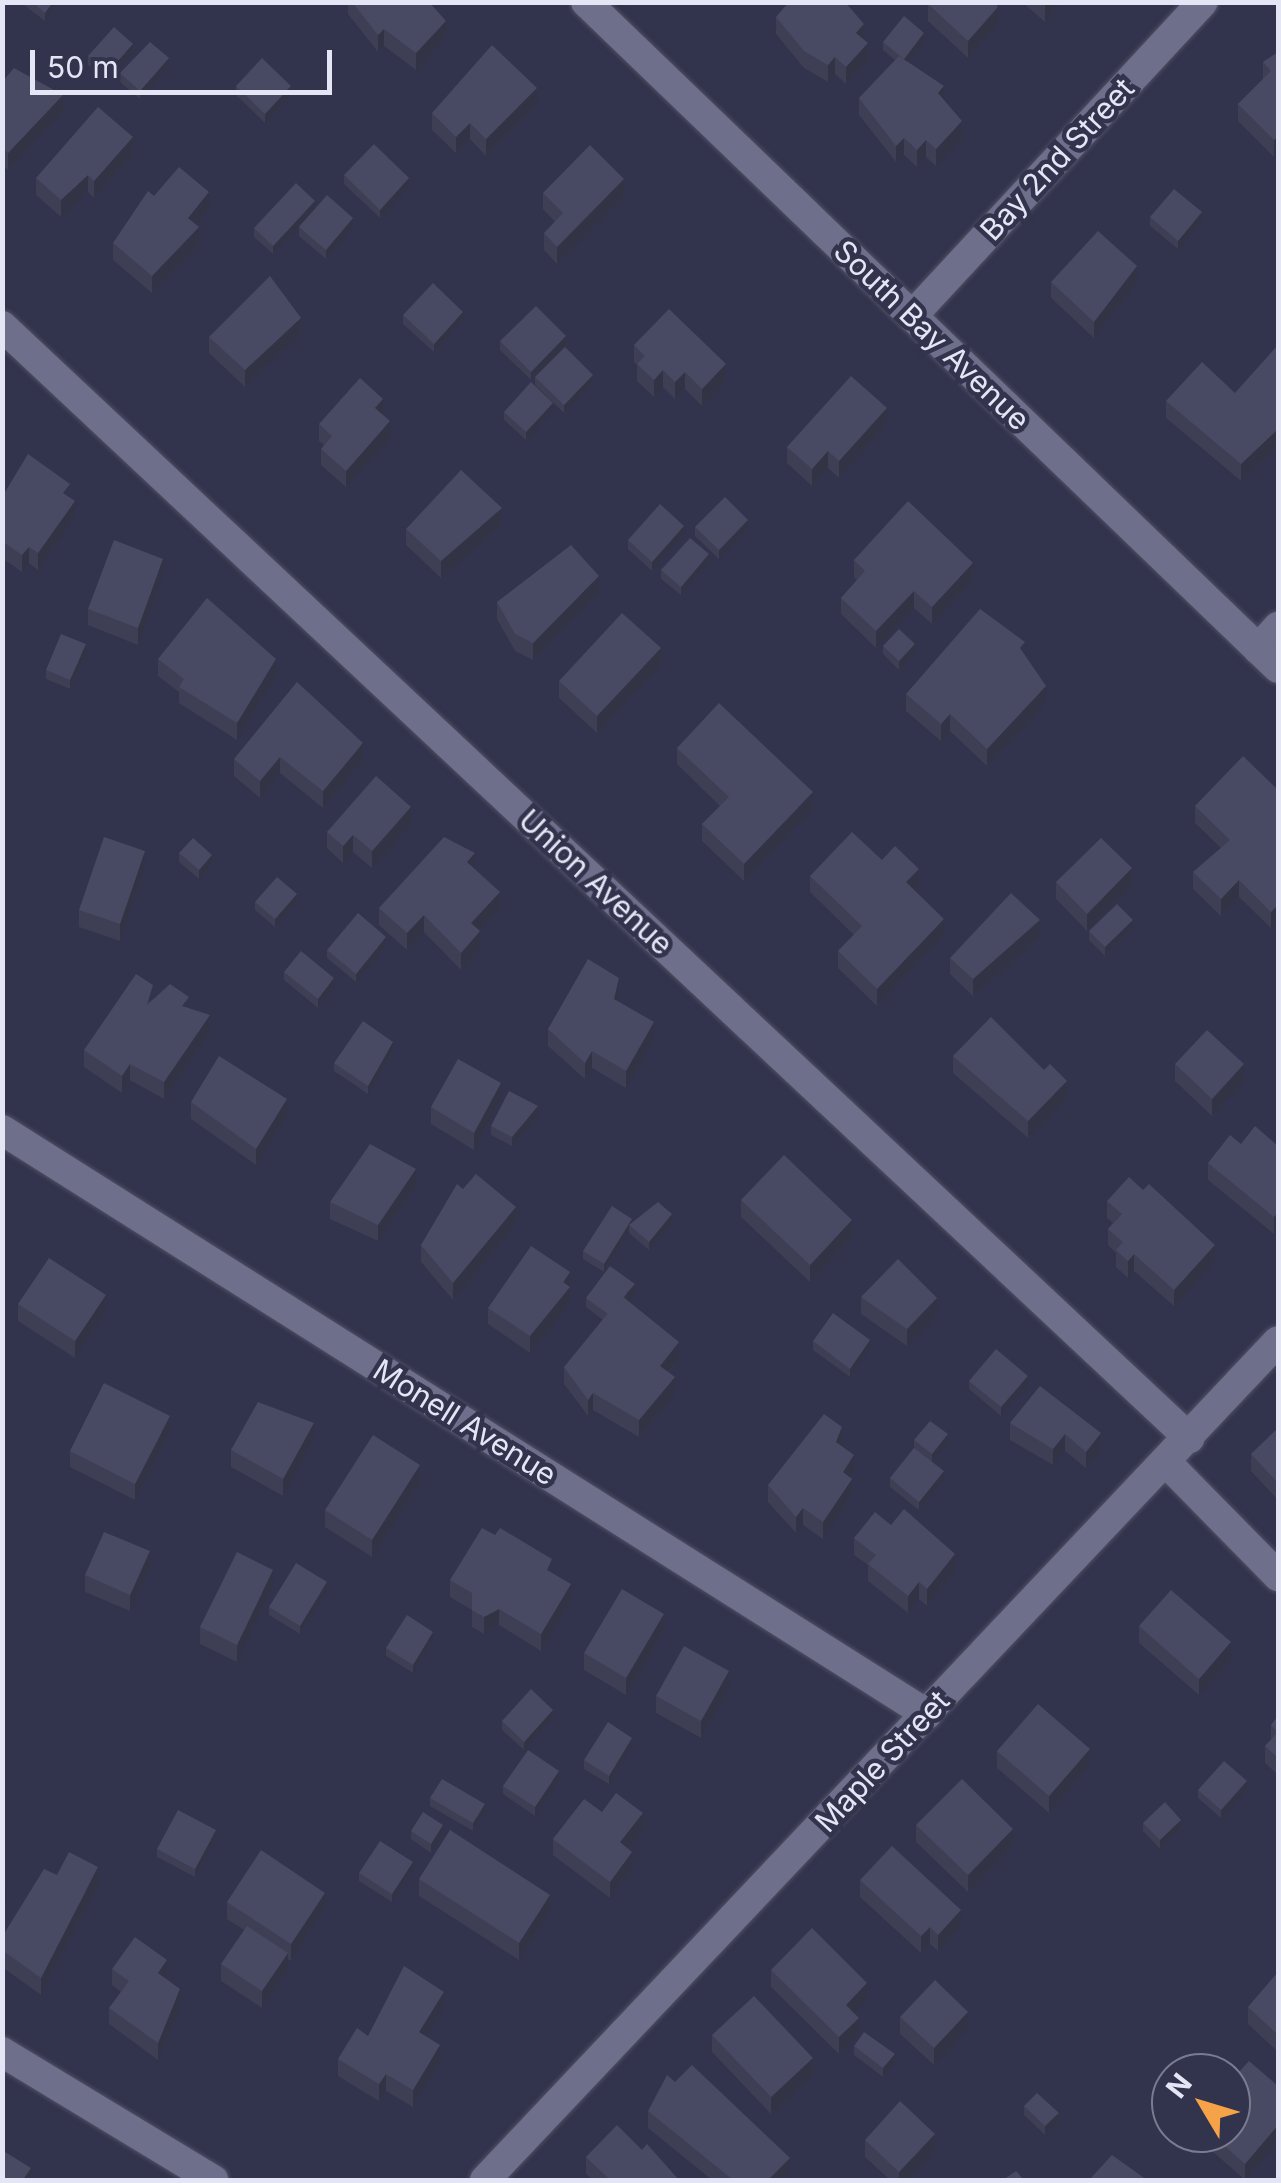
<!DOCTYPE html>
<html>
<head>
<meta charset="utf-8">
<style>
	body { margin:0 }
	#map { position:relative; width:1281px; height:2183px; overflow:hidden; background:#32334c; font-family:Inter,sans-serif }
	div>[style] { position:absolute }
	.roads { filter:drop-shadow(0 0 2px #4f4f64) drop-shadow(0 0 2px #4f4f64) }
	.minor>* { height:30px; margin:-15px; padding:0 15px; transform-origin:15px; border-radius:15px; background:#6d6f8b }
	.tertiary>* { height:30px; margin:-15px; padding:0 15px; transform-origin:15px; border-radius:15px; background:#6d6f8b }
	.wall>* { inset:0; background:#3e3f55 }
	.shaded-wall>* { inset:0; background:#323345 }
	.building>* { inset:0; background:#484963 }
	span { translate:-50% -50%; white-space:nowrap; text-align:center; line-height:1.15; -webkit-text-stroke:9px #32334c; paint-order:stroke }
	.street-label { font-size:30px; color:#e4e6f6 }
	.frame { position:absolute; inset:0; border:5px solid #e4e6f6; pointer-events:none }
	.north { position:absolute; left:1151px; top:2053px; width:100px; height:100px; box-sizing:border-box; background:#32334c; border:2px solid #797b90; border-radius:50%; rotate:308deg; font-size:28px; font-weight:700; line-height:40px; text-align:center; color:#e4e6f6 }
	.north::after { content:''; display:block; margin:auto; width:35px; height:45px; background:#f6a248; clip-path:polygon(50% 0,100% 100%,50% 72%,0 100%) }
	.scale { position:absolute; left:30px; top:50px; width:302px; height:45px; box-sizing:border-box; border:5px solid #e4e6f6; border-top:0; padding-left:12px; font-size:30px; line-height:35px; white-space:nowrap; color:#e4e6f6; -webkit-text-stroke:8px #32334c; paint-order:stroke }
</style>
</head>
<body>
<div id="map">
	<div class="roads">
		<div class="minor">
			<i style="left:912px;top:316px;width:428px;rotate:-47.2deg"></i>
			<i style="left:2px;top:326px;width:1627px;rotate:43.13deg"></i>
			<i style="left:1258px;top:649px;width:30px;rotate:-48deg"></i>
			<i style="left:2px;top:1130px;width:1094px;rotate:32.27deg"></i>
			<i style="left:1166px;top:1462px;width:160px;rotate:45.5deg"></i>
			<i style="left:2px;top:2052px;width:247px;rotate:31.2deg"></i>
			<i style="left:485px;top:2180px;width:1154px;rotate:-46.61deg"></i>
		</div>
		<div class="tertiary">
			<i style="left:586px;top:2px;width:960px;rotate:43.9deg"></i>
		</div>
	</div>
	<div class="wall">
		<i style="clip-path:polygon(24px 2px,59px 2px,45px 21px,24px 5px)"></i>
		<i style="clip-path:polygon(348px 2px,429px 2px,446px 38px,416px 70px,384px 46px,378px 52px,348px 14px)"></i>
		<i style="clip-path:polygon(1022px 2px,1061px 2px,1045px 22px)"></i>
		<i style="clip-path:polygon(928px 4px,998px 24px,968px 58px,928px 21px)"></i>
		<i style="clip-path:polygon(776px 17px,864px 40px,868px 60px,846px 84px,835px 74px,828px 82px,804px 68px,776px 34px)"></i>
		<i style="clip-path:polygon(883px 42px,924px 42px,908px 62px,944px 100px,962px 138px,936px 166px,926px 157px,917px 167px,904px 155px,896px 162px,859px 115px,859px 98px,895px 60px,883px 50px)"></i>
		<i style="clip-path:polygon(133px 52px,107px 81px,88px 65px,88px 56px)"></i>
		<i style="clip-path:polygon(1278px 52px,1274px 157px,1238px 121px,1238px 104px,1263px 79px,1263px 62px)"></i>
		<i style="clip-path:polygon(169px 66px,140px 99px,120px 82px,120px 73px)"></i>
		<i style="clip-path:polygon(2px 82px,63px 112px,8px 170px,2px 165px)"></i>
		<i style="clip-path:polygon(236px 86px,291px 95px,265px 123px,236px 95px)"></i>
		<i style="clip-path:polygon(537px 105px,486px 156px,470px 139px,456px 153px,432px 130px,432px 113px)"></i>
		<i style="clip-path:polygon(133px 154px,94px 198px,88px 192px,61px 217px,36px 195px,36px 178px)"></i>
		<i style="clip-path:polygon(344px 175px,409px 187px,380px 218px,344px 184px)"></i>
		<i style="clip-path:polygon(543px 193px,624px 196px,557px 264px,544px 250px,544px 233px,555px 222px,543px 209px)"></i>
		<i style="clip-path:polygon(154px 196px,209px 209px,196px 225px,199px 244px,152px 293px,113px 260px,113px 243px)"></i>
		<i style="clip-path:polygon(315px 209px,353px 227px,326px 259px,299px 236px,299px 227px,303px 222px,273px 254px,254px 237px,254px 228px)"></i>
		<i style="clip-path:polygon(1150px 217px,1202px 221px,1178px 249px,1150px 226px)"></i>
		<i style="clip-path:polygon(1051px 282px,1137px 283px,1094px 338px,1051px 298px)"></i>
		<i style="clip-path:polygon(403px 315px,463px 320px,434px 352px,403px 324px)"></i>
		<i style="clip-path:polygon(301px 334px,245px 387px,209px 353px,209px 337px)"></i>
		<i style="clip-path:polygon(500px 341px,566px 345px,531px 380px,500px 350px)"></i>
		<i style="clip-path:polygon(634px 345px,726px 381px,702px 406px,685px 389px,675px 399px,663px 387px,654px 397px,637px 381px,637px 365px,634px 362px)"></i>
		<i style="clip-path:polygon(1278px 345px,1278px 446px,1241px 481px,1166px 418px,1166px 401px,1235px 393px)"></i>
		<i style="clip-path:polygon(535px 377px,593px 383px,564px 413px,535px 385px)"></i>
		<i style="clip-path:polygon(553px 411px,526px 440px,504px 420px,504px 412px)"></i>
		<i style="clip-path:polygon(383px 415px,390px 438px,346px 487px,321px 465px,321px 449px,324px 445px,319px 441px,319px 424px)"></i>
		<i style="clip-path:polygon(887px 425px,839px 478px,828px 468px,812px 486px,787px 463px,787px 447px)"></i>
		<i style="clip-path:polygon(2px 497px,70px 497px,75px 518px,38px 570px,29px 563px,22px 572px,2px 558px)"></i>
		<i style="clip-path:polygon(502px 525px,441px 578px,406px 545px,406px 529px)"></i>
		<i style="clip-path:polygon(695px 527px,748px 528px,719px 559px,695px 536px)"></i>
		<i style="clip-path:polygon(684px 535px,652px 571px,628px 549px,628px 540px)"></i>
		<i style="clip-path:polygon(854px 560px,973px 580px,932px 624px,914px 608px,876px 648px,841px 614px,841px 598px,857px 580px,854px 577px)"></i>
		<i style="clip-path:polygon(709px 563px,681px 595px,661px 579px,661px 570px)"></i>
		<i style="clip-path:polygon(163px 576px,138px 645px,88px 625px,88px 609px)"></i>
		<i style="clip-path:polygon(599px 593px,533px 660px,515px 651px,497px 619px,497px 602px)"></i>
		<i style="clip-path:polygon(883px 646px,915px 653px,899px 670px,883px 654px)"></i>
		<i style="clip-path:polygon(86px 653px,70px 689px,46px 679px,46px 670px)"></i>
		<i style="clip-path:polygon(1025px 655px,1046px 703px,987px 766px,950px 731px,941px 741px,906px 711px,906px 694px)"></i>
		<i style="clip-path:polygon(158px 659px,276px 676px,237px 740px,179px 703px,179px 692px,158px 676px)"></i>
		<i style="clip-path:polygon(661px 665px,597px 733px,559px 698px,559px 681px)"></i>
		<i style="clip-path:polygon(297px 682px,363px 760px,323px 808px,280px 773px,260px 798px,234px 776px,234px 759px)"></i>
		<i style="clip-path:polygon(677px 748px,813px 809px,744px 881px,702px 841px,702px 824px,720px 806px,677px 764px)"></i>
		<i style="clip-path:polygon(1278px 790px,1271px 928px,1239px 897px,1221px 916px,1193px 889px,1193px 872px,1221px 848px,1195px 823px,1195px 806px)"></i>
		<i style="clip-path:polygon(411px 824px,372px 868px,353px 852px,343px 863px,327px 848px,327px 832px)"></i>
		<i style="clip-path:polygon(179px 853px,212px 864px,199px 879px,179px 862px)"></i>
		<i style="clip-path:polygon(882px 860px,919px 886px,914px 890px,944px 936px,877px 1006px,838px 968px,838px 951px,854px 935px,810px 892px,810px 876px)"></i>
		<i style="clip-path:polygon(145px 868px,120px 941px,79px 927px,79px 910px)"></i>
		<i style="clip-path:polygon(475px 869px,500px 908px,479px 931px,480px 948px,461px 970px,424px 932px,407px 950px,379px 925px,379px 908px)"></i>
		<i style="clip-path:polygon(1056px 882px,1132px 885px,1087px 931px,1056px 899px)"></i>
		<i style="clip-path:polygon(255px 902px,297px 902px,275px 927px,255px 910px)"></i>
		<i style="clip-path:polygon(1133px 928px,1105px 956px,1089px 940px,1089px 931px)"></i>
		<i style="clip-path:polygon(1040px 937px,973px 996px,950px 974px,950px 958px)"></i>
		<i style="clip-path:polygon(386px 946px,356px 982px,327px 958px,327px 950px)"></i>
		<i style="clip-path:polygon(284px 972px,334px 986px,318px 1008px,284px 980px)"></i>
		<i style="clip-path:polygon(619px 994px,618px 1001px,654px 1039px,626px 1088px,592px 1068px,585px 1079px,548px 1046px,548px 1029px)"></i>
		<i style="clip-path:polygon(153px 999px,189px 1008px,210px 1032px,164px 1099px,130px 1080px,122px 1093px,84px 1067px,84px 1050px)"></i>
		<i style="clip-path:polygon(393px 1050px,368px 1094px,334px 1071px,334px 1063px)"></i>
		<i style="clip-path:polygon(953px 1056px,1067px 1098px,1028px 1138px,953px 1073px)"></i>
		<i style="clip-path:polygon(1175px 1064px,1244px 1081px,1212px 1116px,1175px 1081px)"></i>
		<i style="clip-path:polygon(501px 1100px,474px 1150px,431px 1124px,431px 1107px)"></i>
		<i style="clip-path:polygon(191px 1102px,287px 1116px,256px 1165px,191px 1119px)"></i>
		<i style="clip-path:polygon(538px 1115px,512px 1146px,491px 1135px,491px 1126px)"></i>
		<i style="clip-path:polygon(1241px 1144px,1278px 1146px,1278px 1229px,1274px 1234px,1208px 1180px,1208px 1163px)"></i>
		<i style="clip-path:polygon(416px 1186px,378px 1241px,330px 1219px,330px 1202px)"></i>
		<i style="clip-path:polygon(463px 1189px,516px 1224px,453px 1300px,421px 1262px,421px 1245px)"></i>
		<i style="clip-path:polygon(741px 1200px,852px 1237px,810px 1282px,741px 1217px)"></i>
		<i style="clip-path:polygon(1107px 1201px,1215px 1261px,1174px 1306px,1134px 1271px,1128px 1278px,1116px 1267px,1116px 1253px,1108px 1245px,1108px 1229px,1113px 1223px,1107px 1218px)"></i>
		<i style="clip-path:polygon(632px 1223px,672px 1223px,649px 1250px,629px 1233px,629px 1231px,604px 1272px,583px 1259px,583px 1251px)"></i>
		<i style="clip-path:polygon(570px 1272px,570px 1304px,530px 1353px,488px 1324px,488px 1308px)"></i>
		<i style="clip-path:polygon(635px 1293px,628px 1301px,679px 1359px,669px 1372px,675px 1394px,639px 1437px,593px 1410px,588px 1416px,564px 1384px,564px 1367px,603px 1320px,586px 1307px,586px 1298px)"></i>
		<i style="clip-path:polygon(861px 1297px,937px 1315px,907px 1346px,861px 1314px)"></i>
		<i style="clip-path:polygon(18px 1304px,106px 1311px,75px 1358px,18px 1321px)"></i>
		<i style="clip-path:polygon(813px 1341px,870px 1349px,850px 1377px,813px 1350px)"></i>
		<i style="clip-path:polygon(969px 1381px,1028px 1384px,1001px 1416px,969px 1389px)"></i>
		<i style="clip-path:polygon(1040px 1386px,1101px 1450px,1086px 1468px,1065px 1451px,1053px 1465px,1010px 1440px,1010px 1423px)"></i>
		<i style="clip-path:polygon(1278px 1428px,1278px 1500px,1251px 1471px,1251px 1454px)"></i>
		<i style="clip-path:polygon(170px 1433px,135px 1500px,70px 1467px,70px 1451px)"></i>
		<i style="clip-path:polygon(314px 1440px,283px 1496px,231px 1467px,231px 1450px)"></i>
		<i style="clip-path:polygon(914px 1440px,948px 1443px,932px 1462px,944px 1480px,919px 1510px,890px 1487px,890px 1478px,914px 1448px)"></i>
		<i style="clip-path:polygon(842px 1444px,841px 1446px,854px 1472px,851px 1477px,852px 1495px,823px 1539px,803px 1525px,796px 1533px,768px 1502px,768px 1485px)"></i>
		<i style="clip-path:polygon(420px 1482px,372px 1557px,325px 1527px,325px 1510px)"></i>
		<i style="clip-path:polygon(854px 1538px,955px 1571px,927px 1606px,919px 1599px,908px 1613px,868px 1581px,868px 1565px,854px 1555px)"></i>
		<i style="clip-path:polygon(150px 1568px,130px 1611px,85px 1592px,85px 1575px)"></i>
		<i style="clip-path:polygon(552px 1573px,571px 1601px,541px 1651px,499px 1625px,484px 1634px,472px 1627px,472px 1610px,450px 1597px,450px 1580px)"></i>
		<i style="clip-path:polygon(273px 1587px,237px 1662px,200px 1644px,200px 1627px)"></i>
		<i style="clip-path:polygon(327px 1591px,300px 1634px,269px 1615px,269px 1607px)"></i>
		<i style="clip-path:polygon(1139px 1626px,1231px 1659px,1199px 1695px,1139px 1643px)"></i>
		<i style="clip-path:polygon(664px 1631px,626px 1695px,584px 1670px,584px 1653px)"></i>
		<i style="clip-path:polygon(433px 1640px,413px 1673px,386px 1656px,386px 1648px)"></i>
		<i style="clip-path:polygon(729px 1688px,701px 1738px,656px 1713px,656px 1696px)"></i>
		<i style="clip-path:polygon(1278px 1716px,1278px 1775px,1265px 1763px,1265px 1746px,1271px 1740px,1271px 1725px)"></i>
		<i style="clip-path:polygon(553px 1718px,524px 1750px,502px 1730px,502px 1721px)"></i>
		<i style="clip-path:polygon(632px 1746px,609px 1784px,584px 1769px,584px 1760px)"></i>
		<i style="clip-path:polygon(997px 1751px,1090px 1766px,1049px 1813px,997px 1768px)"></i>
		<i style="clip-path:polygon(559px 1780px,535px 1816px,503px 1794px,503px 1786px)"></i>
		<i style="clip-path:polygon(1198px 1790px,1247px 1790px,1221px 1818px,1198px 1798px)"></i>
		<i style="clip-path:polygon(430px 1798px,485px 1812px,473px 1831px,430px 1806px)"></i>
		<i style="clip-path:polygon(602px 1812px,643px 1830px,628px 1849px,632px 1869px,610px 1898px,553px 1855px,553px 1839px)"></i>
		<i style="clip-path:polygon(1143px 1823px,1181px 1828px,1160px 1849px,1143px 1831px)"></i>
		<i style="clip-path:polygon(916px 1825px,1013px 1845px,968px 1892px,916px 1842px)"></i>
		<i style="clip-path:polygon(411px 1831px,443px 1834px,431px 1853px,411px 1839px)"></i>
		<i style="clip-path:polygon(216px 1839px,195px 1877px,157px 1857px,157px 1849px)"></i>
		<i style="clip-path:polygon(413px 1870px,392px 1902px,359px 1881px,359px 1873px)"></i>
		<i style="clip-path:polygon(419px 1879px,550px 1911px,519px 1960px,419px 1896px)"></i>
		<i style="clip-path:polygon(860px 1880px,961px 1926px,938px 1951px,930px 1944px,921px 1953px,860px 1897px)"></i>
		<i style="clip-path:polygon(98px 1884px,41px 1995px,2px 1967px,2px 1937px)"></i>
		<i style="clip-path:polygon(227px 1902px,325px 1909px,291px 1961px,288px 1959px,288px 1969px,262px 2008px,221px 1981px,221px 1964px,244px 1930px,227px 1919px)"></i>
		<i style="clip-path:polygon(112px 1969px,167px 1977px,166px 1979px,180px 2006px,158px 2060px,109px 2024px,109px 2008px,121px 1992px,112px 1985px)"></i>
		<i style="clip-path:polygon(771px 1970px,867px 2000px,854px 2013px,859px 2034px,839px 2054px,771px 1987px)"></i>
		<i style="clip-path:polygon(1278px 1972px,1278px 2052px,1248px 2024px,1248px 2007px)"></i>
		<i style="clip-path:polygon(444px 2008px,426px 2037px,440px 2062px,413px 2107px,386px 2091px,379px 2101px,338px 2076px,338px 2059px,368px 2036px)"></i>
		<i style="clip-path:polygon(900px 2017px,968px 2029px,934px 2065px,900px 2034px)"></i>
		<i style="clip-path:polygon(712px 2035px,813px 2075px,771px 2114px,712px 2052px)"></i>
		<i style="clip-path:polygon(854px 2046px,895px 2063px,883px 2077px,854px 2055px)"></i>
		<i style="clip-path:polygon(1236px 2075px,1278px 2086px,1278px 2142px,1245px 2180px,1196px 2137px,1196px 2133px,1231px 2133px)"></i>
		<i style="clip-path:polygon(1024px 2106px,1059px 2122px,1045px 2135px,1024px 2115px)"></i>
		<i style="clip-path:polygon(648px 2111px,790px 2175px,785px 2180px,712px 2180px,648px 2128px)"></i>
		<i style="clip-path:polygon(865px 2140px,935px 2151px,907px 2180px,890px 2180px,865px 2157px)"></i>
		<i style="clip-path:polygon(642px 2150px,679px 2180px,593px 2180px,586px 2174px,586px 2157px)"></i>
	</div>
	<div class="shaded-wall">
		<i style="clip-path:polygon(53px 2px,59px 2px,45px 21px,45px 13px)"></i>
		<i style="clip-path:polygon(1046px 2px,1061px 2px,1045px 22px,1045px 5px)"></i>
		<i style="clip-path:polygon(998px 7px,998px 24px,968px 58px,968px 41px)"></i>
		<i style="clip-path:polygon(446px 21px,446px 38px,416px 70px,416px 53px)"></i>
		<i style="clip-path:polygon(864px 24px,864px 41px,856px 33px)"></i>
		<i style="clip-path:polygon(384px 29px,384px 46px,378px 52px,378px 35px)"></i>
		<i style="clip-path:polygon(924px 33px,924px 42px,904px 67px,904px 59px)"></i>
		<i style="clip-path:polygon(868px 43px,868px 60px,846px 84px,846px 67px)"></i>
		<i style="clip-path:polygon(133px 44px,133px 52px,107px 81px,107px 73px)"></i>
		<i style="clip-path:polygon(835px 57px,835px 74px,828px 82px,828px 65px)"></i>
		<i style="clip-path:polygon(169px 58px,169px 66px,140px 99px,140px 91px)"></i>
		<i style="clip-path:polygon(291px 86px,291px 95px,265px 123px,265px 114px)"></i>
		<i style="clip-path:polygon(944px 86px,944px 103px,938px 93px)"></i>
		<i style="clip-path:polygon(537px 88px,537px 105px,486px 156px,486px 139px)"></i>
		<i style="clip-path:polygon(63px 95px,63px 112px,8px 170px,8px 153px)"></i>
		<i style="clip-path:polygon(962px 121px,962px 138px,936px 166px,936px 149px)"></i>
		<i style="clip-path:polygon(470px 123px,470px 139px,456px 153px,456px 137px)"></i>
		<i style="clip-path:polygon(133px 137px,133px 154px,94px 198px,94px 181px)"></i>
		<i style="clip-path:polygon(1278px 137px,1278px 154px,1274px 157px,1274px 140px)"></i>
		<i style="clip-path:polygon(904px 138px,904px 155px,896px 162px,896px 146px)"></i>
		<i style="clip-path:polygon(926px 140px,926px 157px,917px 167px,917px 150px)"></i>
		<i style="clip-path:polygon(88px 175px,88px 192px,61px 217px,61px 200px)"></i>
		<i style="clip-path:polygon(409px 178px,409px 187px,380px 218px,380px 210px)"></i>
		<i style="clip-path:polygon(624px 179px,624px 196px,557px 264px,557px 247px)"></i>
		<i style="clip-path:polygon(209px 192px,209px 209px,188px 235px,188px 218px)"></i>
		<i style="clip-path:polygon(315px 201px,315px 209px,273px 254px,273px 246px)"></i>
		<i style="clip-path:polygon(1202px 212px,1202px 221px,1178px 249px,1178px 241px)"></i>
		<i style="clip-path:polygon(353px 218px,353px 227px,326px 259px,326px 250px)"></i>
		<i style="clip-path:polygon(199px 227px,199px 244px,152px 293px,152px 276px)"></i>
		<i style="clip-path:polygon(1137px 266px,1137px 283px,1094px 338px,1094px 322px)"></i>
		<i style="clip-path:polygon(463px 312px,463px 320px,434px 352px,434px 344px)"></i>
		<i style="clip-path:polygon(301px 318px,301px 334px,245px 387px,245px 370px)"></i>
		<i style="clip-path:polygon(566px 336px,566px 345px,531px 380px,531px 372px)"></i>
		<i style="clip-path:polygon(726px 364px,726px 381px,702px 406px,702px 389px)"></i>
		<i style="clip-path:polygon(663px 370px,663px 387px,654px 397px,654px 380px)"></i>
		<i style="clip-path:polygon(685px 372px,685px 389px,675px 399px,675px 382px)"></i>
		<i style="clip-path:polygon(593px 375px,593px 383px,564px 413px,564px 405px)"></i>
		<i style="clip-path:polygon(383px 399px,383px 416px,375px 408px)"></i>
		<i style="clip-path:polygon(553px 403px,553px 411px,526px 440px,526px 432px)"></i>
		<i style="clip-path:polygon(887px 408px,887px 425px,839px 478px,839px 461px)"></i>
		<i style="clip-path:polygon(390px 421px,390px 438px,346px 487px,346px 471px)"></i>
		<i style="clip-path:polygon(1278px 429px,1278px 446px,1241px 481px,1241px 464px)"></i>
		<i style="clip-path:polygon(828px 451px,828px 468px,812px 486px,812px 469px)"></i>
		<i style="clip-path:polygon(75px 501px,75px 518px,38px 570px,38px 553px)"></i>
		<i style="clip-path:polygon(502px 508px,502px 525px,441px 578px,441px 561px)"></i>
		<i style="clip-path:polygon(748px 520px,748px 528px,719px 559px,719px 550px)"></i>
		<i style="clip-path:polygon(684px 526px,684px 535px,652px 571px,652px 562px)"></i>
		<i style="clip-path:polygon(29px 547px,29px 563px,22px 572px,22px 555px)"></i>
		<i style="clip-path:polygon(709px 554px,709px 563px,681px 595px,681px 587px)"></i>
		<i style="clip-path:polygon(163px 559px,163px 576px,138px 645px,138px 628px)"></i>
		<i style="clip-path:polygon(973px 563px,973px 580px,932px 624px,932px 607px)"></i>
		<i style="clip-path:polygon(599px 576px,599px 593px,533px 660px,533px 643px)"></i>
		<i style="clip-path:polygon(914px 591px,914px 608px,876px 648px,876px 631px)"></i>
		<i style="clip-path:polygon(86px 644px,86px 653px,70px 689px,70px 680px)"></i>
		<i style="clip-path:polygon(915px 644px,915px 653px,899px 670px,899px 661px)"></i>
		<i style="clip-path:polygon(661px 648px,661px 665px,597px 733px,597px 716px)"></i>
		<i style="clip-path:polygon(276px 659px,276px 676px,237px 740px,237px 723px)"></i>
		<i style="clip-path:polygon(1046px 686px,1046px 703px,987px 766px,987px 749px)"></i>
		<i style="clip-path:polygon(950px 714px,950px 731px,941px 741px,941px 724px)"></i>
		<i style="clip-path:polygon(363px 743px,363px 760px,323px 808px,323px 791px)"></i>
		<i style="clip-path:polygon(280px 757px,280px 773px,260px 798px,260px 781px)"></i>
		<i style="clip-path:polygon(813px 792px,813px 809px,744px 881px,744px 864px)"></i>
		<i style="clip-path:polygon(411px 807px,411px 824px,372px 868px,372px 851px)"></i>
		<i style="clip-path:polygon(353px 835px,353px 852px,343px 863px,343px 846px)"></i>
		<i style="clip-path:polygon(145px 851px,145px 868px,120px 941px,120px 924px)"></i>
		<i style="clip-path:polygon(475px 853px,475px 870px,467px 862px)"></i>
		<i style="clip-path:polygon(212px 855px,212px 864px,199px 879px,199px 870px)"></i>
		<i style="clip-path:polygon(1132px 868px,1132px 885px,1087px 931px,1087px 914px)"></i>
		<i style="clip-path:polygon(919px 869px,919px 886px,906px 899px,906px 882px)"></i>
		<i style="clip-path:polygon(1239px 880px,1239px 897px,1221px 916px,1221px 899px)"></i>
		<i style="clip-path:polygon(500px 892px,500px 908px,471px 940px,471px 923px)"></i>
		<i style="clip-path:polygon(297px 894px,297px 902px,275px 927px,275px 919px)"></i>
		<i style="clip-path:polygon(1278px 905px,1278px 922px,1271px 928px,1271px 912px)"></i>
		<i style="clip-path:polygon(424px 915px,424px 932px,407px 950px,407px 933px)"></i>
		<i style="clip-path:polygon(944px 919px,944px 936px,877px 1006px,877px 989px)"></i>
		<i style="clip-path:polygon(1040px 920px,1040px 937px,973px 996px,973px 979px)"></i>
		<i style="clip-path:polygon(1133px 920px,1133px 928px,1105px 956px,1105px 947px)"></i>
		<i style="clip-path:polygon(480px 931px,480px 948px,461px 970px,461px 953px)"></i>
		<i style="clip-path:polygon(386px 937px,386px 946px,356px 982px,356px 974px)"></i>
		<i style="clip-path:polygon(334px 978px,334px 986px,318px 1008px,318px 999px)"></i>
		<i style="clip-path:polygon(619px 978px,619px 994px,614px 1016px,614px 999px)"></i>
		<i style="clip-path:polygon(210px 1015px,210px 1032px,164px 1099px,164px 1082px)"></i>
		<i style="clip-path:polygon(654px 1022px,654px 1039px,626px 1088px,626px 1071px)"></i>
		<i style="clip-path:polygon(393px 1042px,393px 1050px,368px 1094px,368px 1086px)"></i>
		<i style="clip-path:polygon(592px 1051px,592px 1068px,585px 1079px,585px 1063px)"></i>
		<i style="clip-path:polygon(130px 1064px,130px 1080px,122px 1093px,122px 1076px)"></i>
		<i style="clip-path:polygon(1244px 1064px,1244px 1081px,1212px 1116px,1212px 1099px)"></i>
		<i style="clip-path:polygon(1067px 1081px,1067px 1098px,1028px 1138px,1028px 1121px)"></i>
		<i style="clip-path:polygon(501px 1083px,501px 1100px,474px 1150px,474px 1133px)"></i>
		<i style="clip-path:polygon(287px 1099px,287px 1116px,256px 1165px,256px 1149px)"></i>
		<i style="clip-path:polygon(538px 1106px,538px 1115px,512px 1146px,512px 1137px)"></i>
		<i style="clip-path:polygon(416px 1169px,416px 1186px,378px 1241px,378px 1225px)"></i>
		<i style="clip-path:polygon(516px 1207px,516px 1224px,453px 1300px,453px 1283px)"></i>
		<i style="clip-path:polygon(1278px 1212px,1278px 1229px,1274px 1234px,1274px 1217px)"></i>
		<i style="clip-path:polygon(672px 1214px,672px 1223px,649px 1250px,649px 1242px)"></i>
		<i style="clip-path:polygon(632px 1219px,632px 1226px,629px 1225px,629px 1231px,604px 1272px,604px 1264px)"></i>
		<i style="clip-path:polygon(852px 1220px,852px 1237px,810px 1282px,810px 1265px)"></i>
		<i style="clip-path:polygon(1215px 1245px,1215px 1261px,1174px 1306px,1174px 1290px)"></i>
		<i style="clip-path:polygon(1134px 1254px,1134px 1271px,1128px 1278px,1128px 1261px)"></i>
		<i style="clip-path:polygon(570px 1272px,570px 1304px,530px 1353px,530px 1336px)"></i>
		<i style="clip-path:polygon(635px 1284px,635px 1293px,610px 1325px,610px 1316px)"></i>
		<i style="clip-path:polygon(106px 1295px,106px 1311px,75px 1358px,75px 1341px)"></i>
		<i style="clip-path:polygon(937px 1298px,937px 1315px,907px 1346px,907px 1329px)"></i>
		<i style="clip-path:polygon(870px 1340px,870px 1349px,850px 1377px,850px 1369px)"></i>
		<i style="clip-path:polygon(679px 1342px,679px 1359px,660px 1382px,660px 1366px)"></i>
		<i style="clip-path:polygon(1028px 1376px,1028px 1384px,1001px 1416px,1001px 1407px)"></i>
		<i style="clip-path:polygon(675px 1377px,675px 1394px,639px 1437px,639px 1420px)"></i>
		<i style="clip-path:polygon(593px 1393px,593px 1410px,588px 1416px,588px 1400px)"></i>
		<i style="clip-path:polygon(170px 1416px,170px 1433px,135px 1500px,135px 1484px)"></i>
		<i style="clip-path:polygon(314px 1423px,314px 1440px,283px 1496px,283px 1479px)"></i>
		<i style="clip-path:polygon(842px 1427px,842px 1444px,836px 1459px,836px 1442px)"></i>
		<i style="clip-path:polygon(1101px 1433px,1101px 1450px,1086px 1468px,1086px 1452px)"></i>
		<i style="clip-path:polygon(948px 1434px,948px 1443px,932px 1462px,932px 1454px)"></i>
		<i style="clip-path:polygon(1065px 1434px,1065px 1451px,1053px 1465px,1053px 1449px)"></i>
		<i style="clip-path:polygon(854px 1455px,854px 1472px,843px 1489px,843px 1472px)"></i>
		<i style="clip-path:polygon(420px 1465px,420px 1482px,372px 1557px,372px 1540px)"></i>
		<i style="clip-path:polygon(944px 1471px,944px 1480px,919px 1510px,919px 1502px)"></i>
		<i style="clip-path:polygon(852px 1479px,852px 1495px,823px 1539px,823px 1522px)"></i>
		<i style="clip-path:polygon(803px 1508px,803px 1525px,796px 1533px,796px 1517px)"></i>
		<i style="clip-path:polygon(150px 1551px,150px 1568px,130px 1611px,130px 1595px)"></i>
		<i style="clip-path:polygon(955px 1554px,955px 1571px,927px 1606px,927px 1589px)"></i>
		<i style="clip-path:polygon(273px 1570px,273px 1587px,237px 1662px,237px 1645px)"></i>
		<i style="clip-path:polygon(327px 1582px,327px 1591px,300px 1634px,300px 1626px)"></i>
		<i style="clip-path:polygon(919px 1582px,919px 1599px,908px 1613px,908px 1596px)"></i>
		<i style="clip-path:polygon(571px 1584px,571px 1601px,541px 1651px,541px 1634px)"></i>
		<i style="clip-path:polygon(499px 1609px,499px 1625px,484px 1634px,484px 1617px)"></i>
		<i style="clip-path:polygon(664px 1614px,664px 1631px,626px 1695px,626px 1678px)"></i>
		<i style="clip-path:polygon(433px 1632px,433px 1640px,413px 1673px,413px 1665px)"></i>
		<i style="clip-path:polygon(1231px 1642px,1231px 1659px,1199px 1695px,1199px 1679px)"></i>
		<i style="clip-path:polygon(729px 1671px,729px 1688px,701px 1738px,701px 1721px)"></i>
		<i style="clip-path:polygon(553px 1710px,553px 1718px,524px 1750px,524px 1742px)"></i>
		<i style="clip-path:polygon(632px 1738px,632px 1746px,609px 1784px,609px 1776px)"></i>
		<i style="clip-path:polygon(1090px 1749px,1090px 1766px,1049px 1813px,1049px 1796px)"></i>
		<i style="clip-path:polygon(559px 1771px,559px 1780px,535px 1816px,535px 1807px)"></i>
		<i style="clip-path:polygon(1247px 1781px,1247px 1790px,1221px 1818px,1221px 1810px)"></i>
		<i style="clip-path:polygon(485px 1804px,485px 1812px,473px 1831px,473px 1823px)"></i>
		<i style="clip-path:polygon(643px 1813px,643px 1830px,620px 1859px,620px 1842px)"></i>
		<i style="clip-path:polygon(1181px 1820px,1181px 1828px,1160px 1849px,1160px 1840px)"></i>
		<i style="clip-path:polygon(443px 1825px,443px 1834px,431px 1853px,431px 1844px)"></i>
		<i style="clip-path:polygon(1013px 1829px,1013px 1845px,968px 1892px,968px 1875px)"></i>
		<i style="clip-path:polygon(216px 1830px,216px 1839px,195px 1877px,195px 1869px)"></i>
		<i style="clip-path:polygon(632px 1852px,632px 1869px,610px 1898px,610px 1882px)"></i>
		<i style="clip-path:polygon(413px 1862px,413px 1870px,392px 1902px,392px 1894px)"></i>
		<i style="clip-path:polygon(98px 1867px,98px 1884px,41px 1995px,41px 1978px)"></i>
		<i style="clip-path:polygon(7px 1883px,7px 1900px,2px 1907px,2px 1890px)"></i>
		<i style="clip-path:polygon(325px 1893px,325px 1909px,291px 1961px,291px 1944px)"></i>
		<i style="clip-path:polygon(550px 1895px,550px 1911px,519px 1960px,519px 1943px)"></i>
		<i style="clip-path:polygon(961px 1910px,961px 1926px,938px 1951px,938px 1935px)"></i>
		<i style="clip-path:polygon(930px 1927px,930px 1944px,921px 1953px,921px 1936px)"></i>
		<i style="clip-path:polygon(288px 1953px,288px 1969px,262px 2008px,262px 1991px)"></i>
		<i style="clip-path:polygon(167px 1960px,167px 1977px,158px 1990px,158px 1973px)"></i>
		<i style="clip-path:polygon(867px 1983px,867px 2000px,846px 2022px,846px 2005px)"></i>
		<i style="clip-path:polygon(180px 1989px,180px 2006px,158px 2060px,158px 2043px)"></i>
		<i style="clip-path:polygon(444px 1992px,444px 2008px,419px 2049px,419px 2032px)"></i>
		<i style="clip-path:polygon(968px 2012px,968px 2029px,934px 2065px,934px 2048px)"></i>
		<i style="clip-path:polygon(859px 2018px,859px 2034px,839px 2054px,839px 2037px)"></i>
		<i style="clip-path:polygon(440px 2045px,440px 2062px,413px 2107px,413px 2090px)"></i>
		<i style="clip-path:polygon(895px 2054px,895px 2063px,883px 2077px,883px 2068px)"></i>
		<i style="clip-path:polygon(813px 2058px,813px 2075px,771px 2114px,771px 2097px)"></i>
		<i style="clip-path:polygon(386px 2074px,386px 2091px,379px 2101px,379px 2084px)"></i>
		<i style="clip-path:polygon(1059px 2113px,1059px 2122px,1045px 2135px,1045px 2126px)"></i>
		<i style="clip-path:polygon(1278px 2125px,1278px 2142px,1245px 2180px,1245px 2164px)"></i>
		<i style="clip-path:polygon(935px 2134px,935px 2151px,907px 2180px,899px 2180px,899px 2172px)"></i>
		<i style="clip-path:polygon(790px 2158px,790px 2175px,785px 2180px,768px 2180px)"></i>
		<i style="clip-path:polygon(31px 2168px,31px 2180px,23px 2180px)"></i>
	</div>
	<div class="building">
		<i style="clip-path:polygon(32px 2px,53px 2px,45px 13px)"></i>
		<i style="clip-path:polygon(352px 2px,429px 2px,446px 21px,416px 53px,384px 29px,378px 35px)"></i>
		<i style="clip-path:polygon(789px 2px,845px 2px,864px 24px,856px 33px,868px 43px,846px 67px,835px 57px,828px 65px,804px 51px,776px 17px)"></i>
		<i style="clip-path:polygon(930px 2px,994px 2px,998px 7px,968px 41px,928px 4px)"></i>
		<i style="clip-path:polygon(904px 16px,924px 33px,904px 59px,883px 42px)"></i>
		<i style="clip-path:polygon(114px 27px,133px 44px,107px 73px,88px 56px)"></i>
		<i style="clip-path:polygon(150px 42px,169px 58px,140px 91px,120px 73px)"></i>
		<i style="clip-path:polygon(492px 45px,537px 88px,486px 139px,470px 123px,456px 137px,432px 113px)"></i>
		<i style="clip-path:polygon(1278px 52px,1278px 137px,1274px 140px,1238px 104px,1271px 71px,1263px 62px)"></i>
		<i style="clip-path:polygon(899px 56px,944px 86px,938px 93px,962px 121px,936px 149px,926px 140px,917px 150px,904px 138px,896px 146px,859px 98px)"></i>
		<i style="clip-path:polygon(262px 58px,291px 86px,265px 114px,236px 86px)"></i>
		<i style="clip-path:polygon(14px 68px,63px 95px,8px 153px,2px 148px,2px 82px)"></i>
		<i style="clip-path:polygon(98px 107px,133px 137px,94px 181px,88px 175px,61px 200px,36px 178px)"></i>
		<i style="clip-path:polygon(374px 144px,409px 178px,380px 210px,344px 175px)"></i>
		<i style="clip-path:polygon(590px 145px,624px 179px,557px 247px,544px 233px,563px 213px,543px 193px)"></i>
		<i style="clip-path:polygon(179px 167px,209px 192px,188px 218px,199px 227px,152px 276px,113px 243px,148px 191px,154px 196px)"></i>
		<i style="clip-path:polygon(296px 183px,315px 201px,273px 246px,254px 228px)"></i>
		<i style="clip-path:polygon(1174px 189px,1202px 212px,1178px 241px,1150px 217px)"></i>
		<i style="clip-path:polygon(327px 195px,353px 218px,326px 250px,299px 227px)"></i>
		<i style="clip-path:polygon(1098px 231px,1137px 266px,1094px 322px,1051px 282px)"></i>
		<i style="clip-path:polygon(270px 276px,301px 318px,245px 370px,209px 337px)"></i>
		<i style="clip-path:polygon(433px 283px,463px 312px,434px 344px,403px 315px)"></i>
		<i style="clip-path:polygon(536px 306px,566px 336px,531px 372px,500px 341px)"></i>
		<i style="clip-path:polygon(669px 309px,726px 364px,702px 389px,685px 372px,675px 382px,663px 370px,654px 380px,637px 364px,645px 356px,634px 345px)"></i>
		<i style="clip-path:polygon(1278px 345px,1278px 429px,1241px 464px,1166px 401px,1202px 362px,1235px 393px)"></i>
		<i style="clip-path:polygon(565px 347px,593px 375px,564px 405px,535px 377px)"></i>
		<i style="clip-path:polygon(851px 376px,887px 408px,839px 461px,828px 451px,812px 469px,787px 447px)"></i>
		<i style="clip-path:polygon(360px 378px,383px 399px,375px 408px,390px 421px,346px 471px,321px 449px,332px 436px,319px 424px)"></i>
		<i style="clip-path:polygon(531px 382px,553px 403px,526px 432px,504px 412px)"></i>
		<i style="clip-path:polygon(28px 454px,70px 484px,63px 493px,75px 501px,38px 553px,29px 547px,22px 555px,2px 541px,2px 497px)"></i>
		<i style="clip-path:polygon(461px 470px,502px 508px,441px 561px,406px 529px)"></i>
		<i style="clip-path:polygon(725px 497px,748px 520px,719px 550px,695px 527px)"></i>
		<i style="clip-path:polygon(908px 501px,973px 563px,932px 607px,914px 591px,876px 631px,841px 598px,865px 571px,854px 560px)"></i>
		<i style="clip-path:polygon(660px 504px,684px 526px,652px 562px,628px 540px)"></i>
		<i style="clip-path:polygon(690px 538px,709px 554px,681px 587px,661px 570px)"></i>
		<i style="clip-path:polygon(114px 540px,163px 559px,138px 628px,88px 609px)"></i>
		<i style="clip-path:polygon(571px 545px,599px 576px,533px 643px,515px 634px,497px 602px)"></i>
		<i style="clip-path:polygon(207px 598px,276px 659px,237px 723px,179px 687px,184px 679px,158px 659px)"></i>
		<i style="clip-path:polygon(980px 609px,1025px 642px,1020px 648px,1046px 686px,987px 749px,950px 714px,941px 724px,906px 694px)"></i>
		<i style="clip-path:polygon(622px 613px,661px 648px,597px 716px,559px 681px)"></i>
		<i style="clip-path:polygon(899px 629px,915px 644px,899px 661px,883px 646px)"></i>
		<i style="clip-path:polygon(61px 634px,86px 644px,70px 680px,46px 670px)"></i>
		<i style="clip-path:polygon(297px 682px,363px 743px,323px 791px,280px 757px,260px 781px,234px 759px)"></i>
		<i style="clip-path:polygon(719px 703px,813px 792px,744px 864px,702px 824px,729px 797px,677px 748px)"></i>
		<i style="clip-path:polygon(1243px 756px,1278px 790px,1278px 905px,1271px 912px,1239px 880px,1221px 899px,1193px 872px,1230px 840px,1195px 806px)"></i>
		<i style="clip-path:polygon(376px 776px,411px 807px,372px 851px,353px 835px,343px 846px,327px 832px)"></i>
		<i style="clip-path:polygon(852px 832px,882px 860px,895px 846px,919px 869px,906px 882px,944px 919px,877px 989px,838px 951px,862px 926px,810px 876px)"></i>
		<i style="clip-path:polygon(104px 837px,145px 851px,120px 924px,79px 910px)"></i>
		<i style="clip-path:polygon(444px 837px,475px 853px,467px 862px,500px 892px,471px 923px,480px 931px,461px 953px,424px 915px,407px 933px,379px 908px)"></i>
		<i style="clip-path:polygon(193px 838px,212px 855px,199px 870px,179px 853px)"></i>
		<i style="clip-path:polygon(1101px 838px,1132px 868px,1087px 914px,1056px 882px)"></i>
		<i style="clip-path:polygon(277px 877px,297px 894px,275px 919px,255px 902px)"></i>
		<i style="clip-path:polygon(1011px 893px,1040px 920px,973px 979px,950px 958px)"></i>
		<i style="clip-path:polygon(1117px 904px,1133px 920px,1105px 947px,1089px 931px)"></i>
		<i style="clip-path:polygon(358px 913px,386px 937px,356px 974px,327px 950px)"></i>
		<i style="clip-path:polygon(301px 951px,334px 978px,318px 999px,284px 972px)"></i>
		<i style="clip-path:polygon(588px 959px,619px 978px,614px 999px,654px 1022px,626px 1071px,592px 1051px,585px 1063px,548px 1029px)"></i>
		<i style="clip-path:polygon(136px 974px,153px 985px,147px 1005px,170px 984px,189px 997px,182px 1006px,210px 1015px,164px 1082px,130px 1064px,122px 1076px,84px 1050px)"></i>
		<i style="clip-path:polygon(991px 1017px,1044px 1070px,1050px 1064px,1067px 1081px,1028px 1121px,953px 1056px)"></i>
		<i style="clip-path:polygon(363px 1021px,393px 1042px,368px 1086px,334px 1063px)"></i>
		<i style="clip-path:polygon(1207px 1030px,1244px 1064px,1212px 1099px,1175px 1064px)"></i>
		<i style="clip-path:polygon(219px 1056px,287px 1099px,256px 1149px,191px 1102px)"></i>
		<i style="clip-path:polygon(458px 1059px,501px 1083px,474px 1133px,431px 1107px)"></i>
		<i style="clip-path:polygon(509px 1091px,538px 1106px,512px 1137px,491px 1126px)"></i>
		<i style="clip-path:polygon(1255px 1126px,1278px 1146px,1278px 1212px,1274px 1217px,1208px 1163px,1230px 1135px,1241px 1144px)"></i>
		<i style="clip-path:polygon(370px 1144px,416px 1169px,378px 1225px,330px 1202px)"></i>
		<i style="clip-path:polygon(784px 1155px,852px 1220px,810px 1265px,741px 1200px)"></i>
		<i style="clip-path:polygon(476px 1174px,516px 1207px,453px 1283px,421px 1245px,457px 1184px,463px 1189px)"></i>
		<i style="clip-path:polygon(1129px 1177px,1143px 1190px,1149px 1184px,1215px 1245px,1174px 1290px,1134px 1254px,1128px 1261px,1116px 1250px,1123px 1242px,1108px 1229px,1122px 1214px,1107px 1201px)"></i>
		<i style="clip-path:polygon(658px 1202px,672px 1214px,649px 1242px,629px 1225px)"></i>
		<i style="clip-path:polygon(612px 1206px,632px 1219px,604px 1264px,583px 1251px)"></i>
		<i style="clip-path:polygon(531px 1246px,570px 1272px,563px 1282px,570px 1287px,530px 1336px,488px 1308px)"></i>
		<i style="clip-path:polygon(49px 1258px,106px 1295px,75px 1341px,18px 1304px)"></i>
		<i style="clip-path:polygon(898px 1259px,937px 1298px,907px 1329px,861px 1297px)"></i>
		<i style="clip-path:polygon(610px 1266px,635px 1284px,608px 1314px,586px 1298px)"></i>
		<i style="clip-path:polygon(622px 1296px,679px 1342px,660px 1366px,675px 1377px,639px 1420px,593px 1393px,588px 1400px,564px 1367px)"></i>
		<i style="clip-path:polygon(833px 1313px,870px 1340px,850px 1369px,813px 1341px)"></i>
		<i style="clip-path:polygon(996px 1349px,1028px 1376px,1001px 1407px,969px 1381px)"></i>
		<i style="clip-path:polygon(104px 1383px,170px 1416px,135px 1484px,70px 1451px)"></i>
		<i style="clip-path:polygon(1040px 1386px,1101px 1433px,1086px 1452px,1065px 1434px,1053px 1449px,1010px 1423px)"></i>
		<i style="clip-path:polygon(258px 1402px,314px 1423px,283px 1479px,231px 1450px)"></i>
		<i style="clip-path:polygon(824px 1414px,842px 1427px,836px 1442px,854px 1455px,843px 1472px,852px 1479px,823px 1522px,803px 1508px,796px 1517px,768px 1485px)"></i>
		<i style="clip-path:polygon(930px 1421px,948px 1434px,932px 1454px,914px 1440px)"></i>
		<i style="clip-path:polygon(1278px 1428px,1278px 1483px,1251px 1454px)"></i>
		<i style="clip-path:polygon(373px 1435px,420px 1465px,372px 1540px,325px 1510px)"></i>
		<i style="clip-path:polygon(914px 1448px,944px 1471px,919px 1502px,890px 1478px)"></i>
		<i style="clip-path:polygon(904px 1509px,955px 1554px,927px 1589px,919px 1582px,908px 1596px,868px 1564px,876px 1555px,854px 1538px,875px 1512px,891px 1525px)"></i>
		<i style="clip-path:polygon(482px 1528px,495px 1535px,500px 1528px,552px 1559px,547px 1570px,571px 1584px,541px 1634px,499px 1609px,484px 1617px,472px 1610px,472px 1593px,450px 1580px)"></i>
		<i style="clip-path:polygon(104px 1532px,150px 1551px,130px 1595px,85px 1575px)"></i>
		<i style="clip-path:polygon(237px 1552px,273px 1570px,237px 1645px,200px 1627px)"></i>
		<i style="clip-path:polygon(296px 1563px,327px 1582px,300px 1626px,269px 1607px)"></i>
		<i style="clip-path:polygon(622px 1589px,664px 1614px,626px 1678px,584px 1653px)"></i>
		<i style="clip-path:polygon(1171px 1590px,1231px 1642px,1199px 1679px,1139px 1626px)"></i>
		<i style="clip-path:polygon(407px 1615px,433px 1632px,413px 1665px,386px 1648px)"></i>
		<i style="clip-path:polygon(684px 1646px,729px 1671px,701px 1721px,656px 1696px)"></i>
		<i style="clip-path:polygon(531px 1689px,553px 1710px,524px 1742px,502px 1721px)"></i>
		<i style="clip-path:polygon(1038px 1704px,1090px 1749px,1049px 1796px,997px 1751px)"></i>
		<i style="clip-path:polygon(1278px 1716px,1278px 1758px,1265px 1746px,1278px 1732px,1271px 1725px)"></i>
		<i style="clip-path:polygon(608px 1722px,632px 1738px,609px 1776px,584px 1760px)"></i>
		<i style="clip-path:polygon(528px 1750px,559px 1771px,535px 1807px,503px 1786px)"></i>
		<i style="clip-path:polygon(1224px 1761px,1247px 1781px,1221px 1810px,1198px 1790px)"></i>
		<i style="clip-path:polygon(442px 1779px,485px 1804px,473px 1823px,430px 1798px)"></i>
		<i style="clip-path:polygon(962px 1779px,1013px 1829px,968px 1875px,916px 1825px)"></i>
		<i style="clip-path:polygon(616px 1793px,643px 1813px,620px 1842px,632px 1852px,610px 1882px,553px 1839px,584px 1799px,602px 1812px)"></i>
		<i style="clip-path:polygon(1165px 1802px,1181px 1820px,1160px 1840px,1143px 1823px)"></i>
		<i style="clip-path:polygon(178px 1810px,216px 1830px,195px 1869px,157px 1849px)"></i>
		<i style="clip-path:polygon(423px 1812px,443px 1825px,431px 1844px,411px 1831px)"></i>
		<i style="clip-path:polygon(450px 1830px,550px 1895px,519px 1943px,419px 1879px)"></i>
		<i style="clip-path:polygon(380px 1841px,413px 1862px,392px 1894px,359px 1873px)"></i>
		<i style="clip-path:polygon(892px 1846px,961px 1910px,938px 1935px,930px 1927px,921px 1936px,860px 1880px)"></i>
		<i style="clip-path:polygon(261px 1850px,325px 1893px,291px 1944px,227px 1902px)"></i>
		<i style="clip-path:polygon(69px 1852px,98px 1867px,41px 1978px,2px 1950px,2px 1937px,44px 1869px,57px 1875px)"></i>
		<i style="clip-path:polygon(247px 1926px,288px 1953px,262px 1991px,221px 1964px)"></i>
		<i style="clip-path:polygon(812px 1928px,867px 1983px,846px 2005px,859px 2018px,839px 2037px,771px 1970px)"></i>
		<i style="clip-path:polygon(135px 1937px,167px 1960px,158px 1973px,180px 1989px,158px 2043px,109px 2008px,129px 1981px,112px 1969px)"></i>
		<i style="clip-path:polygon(404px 1966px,444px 1992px,419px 2032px,440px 2045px,413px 2090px,386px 2074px,379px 2084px,338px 2059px,357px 2028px,368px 2036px)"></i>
		<i style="clip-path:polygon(1278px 1972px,1278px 2035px,1248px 2007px)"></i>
		<i style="clip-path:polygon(935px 1980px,968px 2012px,934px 2048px,900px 2017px)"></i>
		<i style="clip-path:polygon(754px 1996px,813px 2058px,771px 2097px,712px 2035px)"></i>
		<i style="clip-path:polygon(864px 2032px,895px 2054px,883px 2068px,854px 2046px)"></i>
		<i style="clip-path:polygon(1249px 2061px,1278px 2086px,1278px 2125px,1245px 2164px,1210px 2133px,1231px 2133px,1231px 2073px,1217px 2073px,1224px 2065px,1236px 2075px)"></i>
		<i style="clip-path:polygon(692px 2065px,790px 2158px,768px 2180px,733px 2180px,648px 2111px,667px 2075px,675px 2082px)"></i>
		<i style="clip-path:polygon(1037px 2093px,1059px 2113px,1045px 2126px,1024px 2106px)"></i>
		<i style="clip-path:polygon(900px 2101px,935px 2134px,899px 2172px,865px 2140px)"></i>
		<i style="clip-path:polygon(617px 2125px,642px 2150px,647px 2144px,679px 2180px,610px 2180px,586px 2157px)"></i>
		<i style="clip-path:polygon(2px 2150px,31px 2168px,23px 2180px,2px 2180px)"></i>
		<i style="clip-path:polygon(1112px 2155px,1147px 2180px,1089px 2180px)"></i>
		<i style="clip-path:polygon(1016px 2171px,1024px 2180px,1003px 2180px)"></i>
	</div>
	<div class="street-label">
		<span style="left:1057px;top:159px;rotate:-47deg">Bay 2nd Street</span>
		<span style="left:932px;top:335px;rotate:44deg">South Bay Avenue</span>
		<span style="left:596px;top:882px;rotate:43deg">Union Avenue</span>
		<span style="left:465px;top:1422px;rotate:32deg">Monell Avenue</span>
		<span style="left:882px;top:1761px;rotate:-47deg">Maple Street</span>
	</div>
	<div class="frame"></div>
	<div class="north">N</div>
	<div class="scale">50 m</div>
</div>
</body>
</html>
